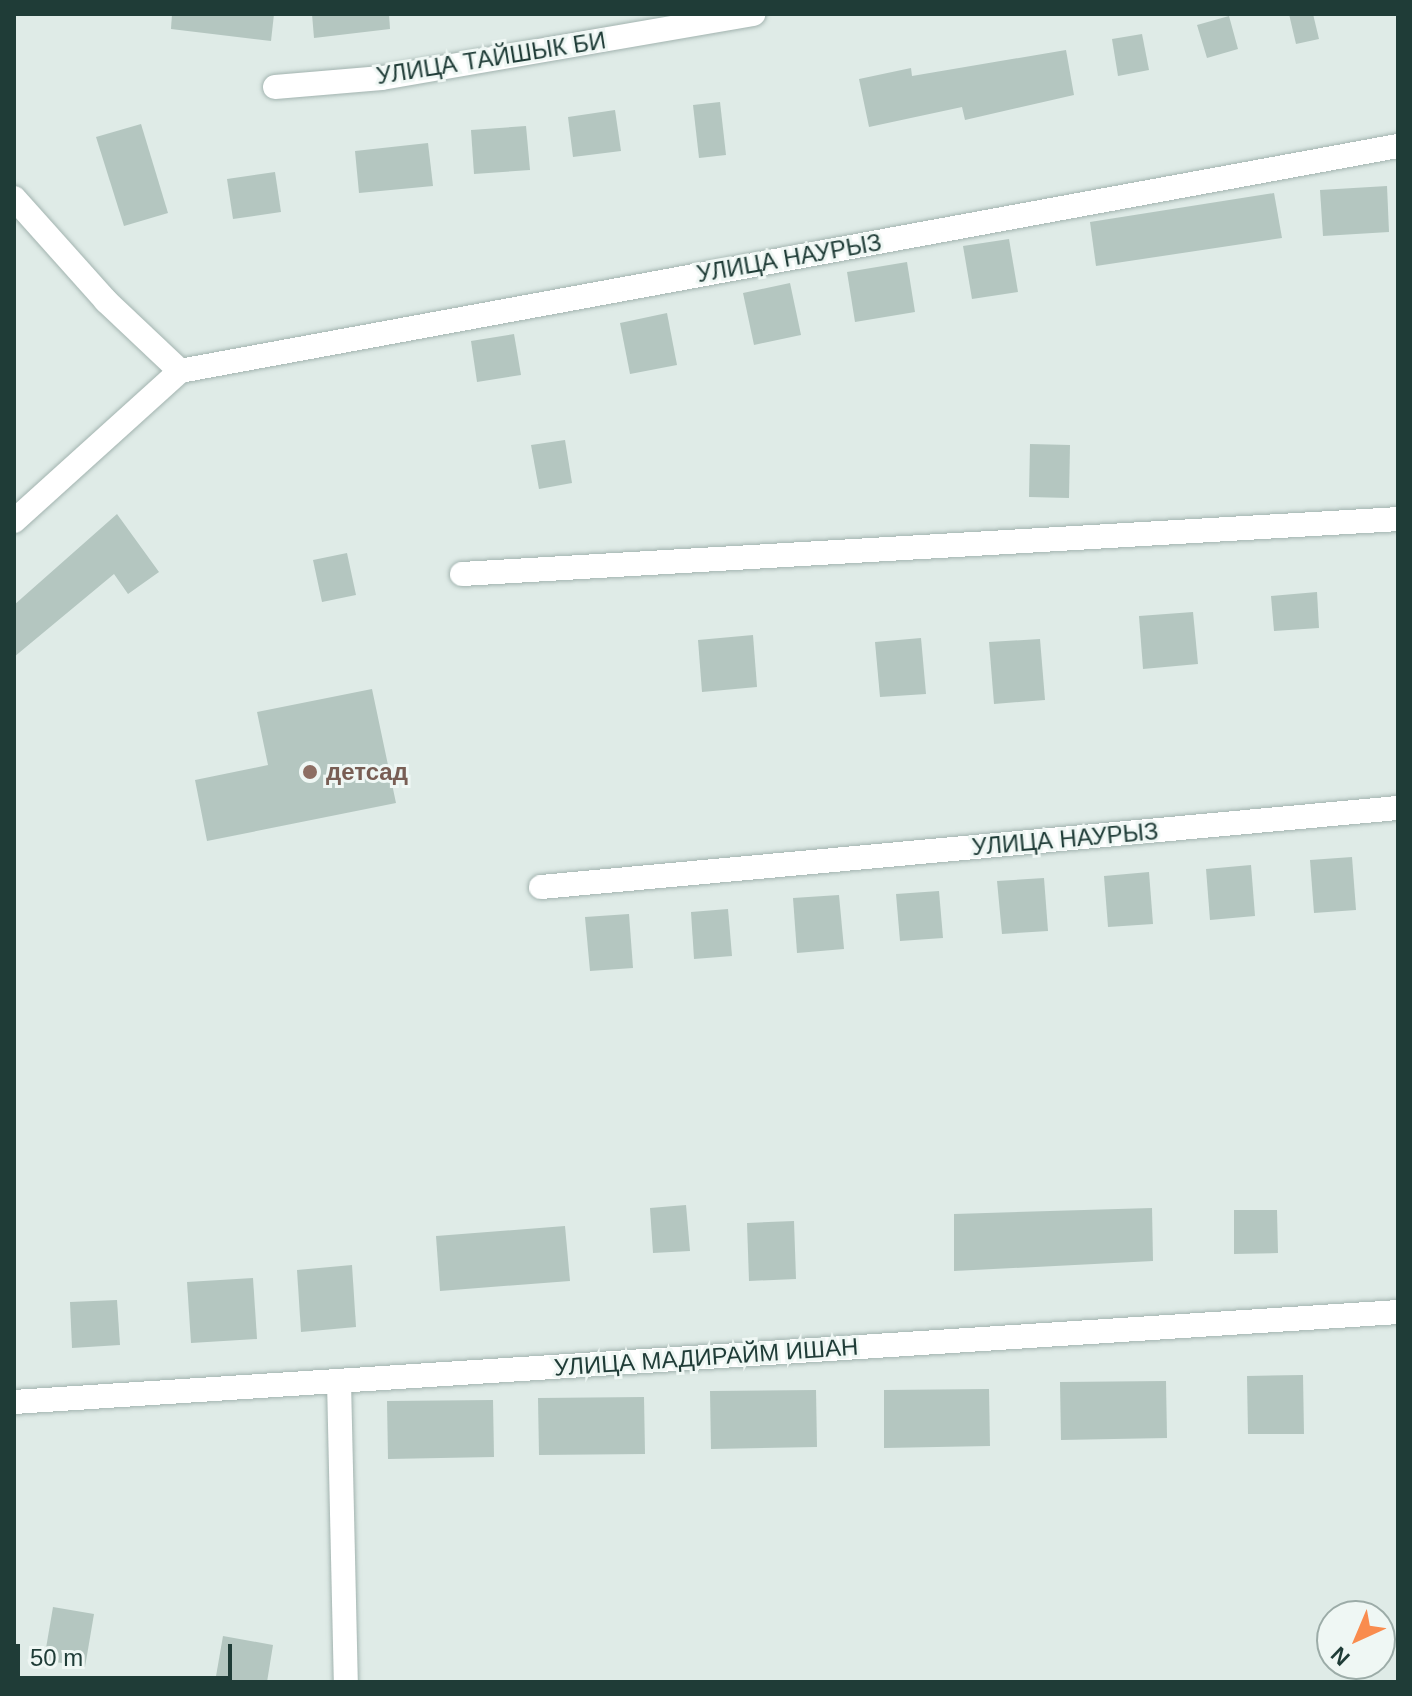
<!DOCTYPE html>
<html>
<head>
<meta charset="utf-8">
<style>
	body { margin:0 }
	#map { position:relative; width:1412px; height:1696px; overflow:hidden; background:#dfebe7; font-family:Helvetica,sans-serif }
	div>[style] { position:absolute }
	.building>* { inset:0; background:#b4c6c0 }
	.roads { filter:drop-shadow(0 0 2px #a2b3af) drop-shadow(0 0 2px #a2b3af) }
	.minor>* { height:24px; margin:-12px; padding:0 12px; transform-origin:12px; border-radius:12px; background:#fff }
	.dots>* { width:22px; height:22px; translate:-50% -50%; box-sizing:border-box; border:4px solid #eff7f4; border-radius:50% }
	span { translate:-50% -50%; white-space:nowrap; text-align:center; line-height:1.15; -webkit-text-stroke:6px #eff7f4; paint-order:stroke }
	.street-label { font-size:24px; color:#1f3c37 }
	.education-label { font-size:24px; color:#785e54; font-weight:700 }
	.left { translate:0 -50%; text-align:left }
	.frame { position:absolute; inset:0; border:16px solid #1f3c37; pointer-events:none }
	.north { position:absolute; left:1316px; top:1600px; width:80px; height:80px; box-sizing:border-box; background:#eff7f4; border:2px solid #9caca8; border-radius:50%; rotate:224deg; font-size:22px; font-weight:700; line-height:32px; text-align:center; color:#1f3c37 }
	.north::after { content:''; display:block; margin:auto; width:28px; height:36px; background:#f98c4e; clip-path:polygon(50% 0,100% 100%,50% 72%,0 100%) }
	.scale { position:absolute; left:16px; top:1644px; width:216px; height:36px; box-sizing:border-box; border:4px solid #1f3c37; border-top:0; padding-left:10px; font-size:24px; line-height:28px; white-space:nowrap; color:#1f3c37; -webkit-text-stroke:6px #eff7f4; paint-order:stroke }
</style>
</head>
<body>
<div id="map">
	<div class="building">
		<i style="clip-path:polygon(172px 14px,274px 14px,271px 41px,171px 29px)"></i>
		<i style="clip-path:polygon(312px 14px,389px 14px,390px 29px,314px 38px)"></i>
		<i style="clip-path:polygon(1289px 14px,1313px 14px,1319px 39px,1296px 44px)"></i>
		<i style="clip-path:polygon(1229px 16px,1238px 49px,1207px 58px,1197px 25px)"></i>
		<i style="clip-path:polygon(1142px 34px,1149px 70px,1118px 76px,1112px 39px)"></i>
		<i style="clip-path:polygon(1066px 50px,1074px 95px,965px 120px,962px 107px,869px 127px,859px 79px,911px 68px,912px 76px)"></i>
		<i style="clip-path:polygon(720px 102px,726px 155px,699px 158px,693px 105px)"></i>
		<i style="clip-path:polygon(615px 110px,621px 151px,573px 157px,568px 117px)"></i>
		<i style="clip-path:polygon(141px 124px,168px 213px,124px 226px,96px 137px)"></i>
		<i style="clip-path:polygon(526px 126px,530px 170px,474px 174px,471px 130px)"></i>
		<i style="clip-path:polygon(428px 143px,433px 186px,359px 193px,355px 151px)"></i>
		<i style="clip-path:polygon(275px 172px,281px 212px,233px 219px,227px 179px)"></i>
		<i style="clip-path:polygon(1387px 186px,1389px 232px,1323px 236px,1320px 190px)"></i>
		<i style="clip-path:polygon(1274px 193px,1282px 238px,1096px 266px,1090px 222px)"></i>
		<i style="clip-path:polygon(1009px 239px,1018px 292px,972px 299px,963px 246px)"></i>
		<i style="clip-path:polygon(907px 262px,915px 312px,855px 322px,847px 272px)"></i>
		<i style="clip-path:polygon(790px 283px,801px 335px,754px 345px,743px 293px)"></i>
		<i style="clip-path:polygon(667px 313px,677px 365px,630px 374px,620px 323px)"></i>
		<i style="clip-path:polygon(514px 334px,521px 375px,477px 382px,471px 341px)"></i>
		<i style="clip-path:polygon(565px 440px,572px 483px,539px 489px,531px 445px)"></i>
		<i style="clip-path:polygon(1030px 444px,1070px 445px,1069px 498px,1029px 497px)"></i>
		<i style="clip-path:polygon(117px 514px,159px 572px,128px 594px,114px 574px,14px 657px,14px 605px)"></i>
		<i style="clip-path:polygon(347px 553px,356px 595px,322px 602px,313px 560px)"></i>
		<i style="clip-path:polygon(1317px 592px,1319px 628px,1274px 631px,1271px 596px)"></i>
		<i style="clip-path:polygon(1193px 612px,1198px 664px,1143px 669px,1139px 616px)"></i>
		<i style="clip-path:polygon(753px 635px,757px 687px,702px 692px,698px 640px)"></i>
		<i style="clip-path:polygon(921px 638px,926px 694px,880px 697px,875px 642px)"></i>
		<i style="clip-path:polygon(1040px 639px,1045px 700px,994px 704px,989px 642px)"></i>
		<i style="clip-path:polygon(372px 689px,396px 803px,207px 841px,195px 780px,268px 765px,257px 712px)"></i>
		<i style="clip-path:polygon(1352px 857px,1356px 910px,1314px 913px,1310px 860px)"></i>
		<i style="clip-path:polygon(1251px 865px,1255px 916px,1210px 920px,1206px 869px)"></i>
		<i style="clip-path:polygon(1149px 872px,1153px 924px,1108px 927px,1104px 876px)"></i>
		<i style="clip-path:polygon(1044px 878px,1048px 931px,1002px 934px,997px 881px)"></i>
		<i style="clip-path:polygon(939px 891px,943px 938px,900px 941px,896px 894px)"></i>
		<i style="clip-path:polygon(839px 895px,844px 949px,797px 953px,793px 898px)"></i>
		<i style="clip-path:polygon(728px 909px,732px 956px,694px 959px,691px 912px)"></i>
		<i style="clip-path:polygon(629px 914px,633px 968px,590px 971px,585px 917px)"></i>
		<i style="clip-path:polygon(686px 1205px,690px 1251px,653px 1253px,650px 1208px)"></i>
		<i style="clip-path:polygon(1152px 1208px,1153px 1261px,954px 1271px,954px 1214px)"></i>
		<i style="clip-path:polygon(1234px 1210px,1277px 1210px,1278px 1253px,1234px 1254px)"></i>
		<i style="clip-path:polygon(794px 1221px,796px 1279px,749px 1281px,747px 1223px)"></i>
		<i style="clip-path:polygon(565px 1226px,570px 1281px,440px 1291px,436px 1236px)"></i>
		<i style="clip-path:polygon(352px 1265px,356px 1327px,301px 1332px,297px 1270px)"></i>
		<i style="clip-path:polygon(253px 1278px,257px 1339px,191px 1343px,187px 1282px)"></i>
		<i style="clip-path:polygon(117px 1300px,120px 1345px,72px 1348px,70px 1302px)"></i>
		<i style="clip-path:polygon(1303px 1375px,1304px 1434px,1248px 1434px,1247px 1376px)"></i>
		<i style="clip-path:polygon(1166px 1381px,1167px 1438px,1061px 1440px,1060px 1382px)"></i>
		<i style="clip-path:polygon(989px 1389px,990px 1446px,884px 1448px,884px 1390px)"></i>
		<i style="clip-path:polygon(816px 1390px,817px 1447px,711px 1449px,710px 1391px)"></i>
		<i style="clip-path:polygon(644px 1397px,645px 1454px,539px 1455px,538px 1398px)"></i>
		<i style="clip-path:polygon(493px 1400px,494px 1457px,388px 1459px,387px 1401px)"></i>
		<i style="clip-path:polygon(53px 1607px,94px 1614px,85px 1667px,44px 1660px)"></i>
		<i style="clip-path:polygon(223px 1636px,273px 1645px,267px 1682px,215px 1682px)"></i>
	</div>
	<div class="roads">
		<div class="minor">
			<i style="left:275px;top:87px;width:107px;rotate:-4.8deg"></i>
			<i style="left:382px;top:78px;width:377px;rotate:-9.8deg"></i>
			<i style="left:14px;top:198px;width:138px;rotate:48.2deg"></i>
			<i style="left:106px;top:301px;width:102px;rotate:43.4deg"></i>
			<i style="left:180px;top:371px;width:1239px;rotate:-10.47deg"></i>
			<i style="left:14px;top:521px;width:224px;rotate:-42.1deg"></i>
			<i style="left:462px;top:574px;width:938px;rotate:-3.36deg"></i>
			<i style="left:541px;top:887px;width:861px;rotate:-5.27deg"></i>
			<i style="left:339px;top:1381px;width:301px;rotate:88.7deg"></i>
			<i style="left:14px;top:1402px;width:1387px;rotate:-3.72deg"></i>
		</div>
	</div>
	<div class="dots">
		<i style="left:310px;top:772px;background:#8d6e63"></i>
	</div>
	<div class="street-label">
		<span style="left:491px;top:58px;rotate:-9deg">УЛИЦА ТАЙШЫК БИ</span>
		<span style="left:789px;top:258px;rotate:-10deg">УЛИЦА НАУРЫЗ</span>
		<span style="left:1065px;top:839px;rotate:-5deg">УЛИЦА НАУРЫЗ</span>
		<span style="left:706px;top:1357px;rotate:-4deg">УЛИЦА МАДИРАЙМ ИШАН</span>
	</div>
	<div class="education-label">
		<span class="left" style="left:326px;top:772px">детсад</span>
	</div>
	<div class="frame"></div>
	<div class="north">N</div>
	<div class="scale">50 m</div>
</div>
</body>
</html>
